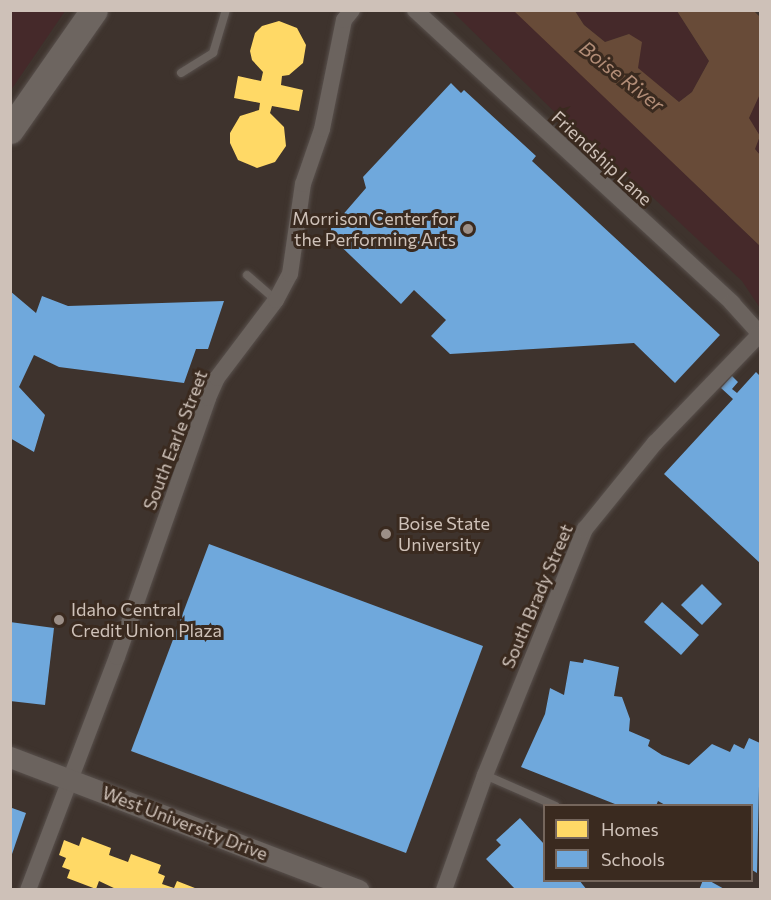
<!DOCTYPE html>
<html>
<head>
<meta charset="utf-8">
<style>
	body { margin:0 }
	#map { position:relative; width:771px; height:900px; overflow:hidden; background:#3e332d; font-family:Commissioner,sans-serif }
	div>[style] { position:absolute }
	.green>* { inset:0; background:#45292a }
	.water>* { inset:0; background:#684b38 }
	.homes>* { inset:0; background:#ffd966 }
	.schools>* { inset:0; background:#6fa8dc }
	.roads { filter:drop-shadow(0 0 2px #58504c) drop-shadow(0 0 2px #58504c) }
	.service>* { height:8px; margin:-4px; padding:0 4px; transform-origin:4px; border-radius:4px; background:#6b635e }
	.minor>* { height:16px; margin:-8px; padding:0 8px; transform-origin:8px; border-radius:8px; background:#6b635e }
	.tertiary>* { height:21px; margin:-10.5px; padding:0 10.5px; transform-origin:10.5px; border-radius:10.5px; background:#6b635e }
	.primary>* { height:27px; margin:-13.5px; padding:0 13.5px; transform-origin:13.5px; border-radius:13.5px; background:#6d6560 }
	.dots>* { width:16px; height:16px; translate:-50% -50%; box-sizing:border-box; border:3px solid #3a2a1f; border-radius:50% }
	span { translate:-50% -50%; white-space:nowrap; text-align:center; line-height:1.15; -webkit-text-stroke:6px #3a2a1f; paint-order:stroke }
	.street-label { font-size:18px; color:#cec1b8 }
	.poi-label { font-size:18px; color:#cec1b8 }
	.right { translate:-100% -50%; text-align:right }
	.left { translate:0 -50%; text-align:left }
	.water-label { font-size:20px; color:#b28d77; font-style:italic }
	.frame { position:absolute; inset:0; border:12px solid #cec1b8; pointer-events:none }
	.legend { position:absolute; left:543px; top:804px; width:210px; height:78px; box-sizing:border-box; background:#3a2a1f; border:2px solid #75665c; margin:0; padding:8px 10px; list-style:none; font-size:18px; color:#cec1b8 }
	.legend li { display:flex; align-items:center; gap:12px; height:30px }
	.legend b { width:30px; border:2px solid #75665c }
</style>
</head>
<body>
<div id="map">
	<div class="green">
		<i style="clip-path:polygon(11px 10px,65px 11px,11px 90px,10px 11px)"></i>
		<i style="clip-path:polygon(452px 11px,515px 11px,760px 246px,760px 308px,742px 281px,646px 191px,582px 139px)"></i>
		<i style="clip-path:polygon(575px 11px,677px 11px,709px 61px,692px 92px,679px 102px,637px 68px,629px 34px,605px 42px,584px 25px)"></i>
		<i style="clip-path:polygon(759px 94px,760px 94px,760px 155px,755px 149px,749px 118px)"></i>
	</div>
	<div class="water">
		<i style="clip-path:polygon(514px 11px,575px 11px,584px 25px,605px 42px,629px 34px,642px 42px,638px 68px,679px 102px,692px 92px,709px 61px,677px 11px,754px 11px,760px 17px,760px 94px,749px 118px,760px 136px,755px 149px,760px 155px,760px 246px)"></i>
	</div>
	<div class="homes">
		<i style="clip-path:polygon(279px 21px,297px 28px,306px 45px,303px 63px,289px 75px,282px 76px,281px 85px,303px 90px,299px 111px,272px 106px,270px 113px,284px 127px,286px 146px,275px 162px,257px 168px,238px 160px,230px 143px,230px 133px,240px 116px,259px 110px,260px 103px,234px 98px,238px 76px,261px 81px,263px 72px,252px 60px,250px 51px,255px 33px,262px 26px)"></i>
		<i style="clip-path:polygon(82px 837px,111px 848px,109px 855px,128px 862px,131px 854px,161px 865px,158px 873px,165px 876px,162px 884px,174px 888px,177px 881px,200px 890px,118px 890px,99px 881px,96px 889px,67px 878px,70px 870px,62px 867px,66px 858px,59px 855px,64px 840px,79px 846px)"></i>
	</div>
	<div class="schools">
		<i style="clip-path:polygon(451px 83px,461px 93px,464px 90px,536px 156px,532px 161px,720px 335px,675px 383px,634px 343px,450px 354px,431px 336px,446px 320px,414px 290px,401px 304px,327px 233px,366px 188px,363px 177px)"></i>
		<i style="clip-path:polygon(10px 291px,36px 313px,42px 296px,68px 306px,224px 301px,208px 349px,196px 349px,184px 383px,59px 367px,34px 355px,19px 387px,45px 415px,34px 452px,10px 438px)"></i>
		<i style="clip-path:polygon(756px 372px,760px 376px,760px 563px,664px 474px,733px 399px,721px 388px,732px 376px,738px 382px,732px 389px,737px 393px)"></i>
		<i style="clip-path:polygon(209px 544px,483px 646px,406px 853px,131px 751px)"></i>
		<i style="clip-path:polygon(702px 584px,722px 604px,702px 625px,681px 605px)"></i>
		<i style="clip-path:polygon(662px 602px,699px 635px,681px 655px,644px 622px)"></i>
		<i style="clip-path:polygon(10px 622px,54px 628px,45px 705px,10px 701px)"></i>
		<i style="clip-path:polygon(584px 659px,619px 667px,614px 696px,622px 697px,630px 719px,629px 731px,650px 740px,648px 746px,662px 755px,689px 765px,712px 744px,730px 752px,734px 744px,744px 749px,749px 738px,760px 743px,757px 873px,752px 870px,752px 806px,667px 806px,658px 801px,656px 806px,620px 806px,521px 767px,545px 714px,550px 688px,564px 695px,570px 661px,583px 663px)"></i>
		<i style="clip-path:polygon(12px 808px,26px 813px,11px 857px,10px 811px)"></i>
		<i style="clip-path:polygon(520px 818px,544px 844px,544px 880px,579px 880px,587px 890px,516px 890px,486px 859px,501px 845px,496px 840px)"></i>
		<i style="clip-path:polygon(703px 880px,708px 880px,726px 890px,699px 890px)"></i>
	</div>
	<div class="roads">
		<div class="service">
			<i style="left:181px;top:73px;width:38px;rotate:-32deg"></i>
			<i style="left:213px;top:53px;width:45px;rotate:-73.2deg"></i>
			<i style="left:247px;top:275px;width:38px;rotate:41deg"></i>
			<i style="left:485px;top:775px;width:77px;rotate:23.6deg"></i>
		</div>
		<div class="minor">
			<i style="left:415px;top:10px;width:432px;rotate:42.7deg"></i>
			<i style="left:732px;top:303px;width:42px;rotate:47.9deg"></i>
			<i style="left:28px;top:890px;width:249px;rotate:-69.1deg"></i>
			<i style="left:117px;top:657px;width:275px;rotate:-70.6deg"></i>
			<i style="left:208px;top:398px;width:22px;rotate:-66deg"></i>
			<i style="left:217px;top:378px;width:98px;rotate:-52.9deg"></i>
			<i style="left:276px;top:300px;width:30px;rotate:-62deg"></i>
			<i style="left:290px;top:274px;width:91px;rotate:-81.8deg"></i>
			<i style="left:303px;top:184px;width:58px;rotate:-70.9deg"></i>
			<i style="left:322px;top:129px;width:111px;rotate:-78.6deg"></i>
			<i style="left:344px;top:20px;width:13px;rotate:-51deg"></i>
			<i style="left:444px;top:890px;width:122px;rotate:-70.4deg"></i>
			<i style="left:485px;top:775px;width:266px;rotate:-67.9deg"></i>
			<i style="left:585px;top:529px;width:111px;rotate:-50.9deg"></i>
			<i style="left:655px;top:443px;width:151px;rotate:-46.1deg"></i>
		</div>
		<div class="tertiary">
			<i style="left:10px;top:757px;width:373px;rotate:20.9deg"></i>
		</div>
		<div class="primary">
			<i style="left:10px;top:130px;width:146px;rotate:-55deg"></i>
		</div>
	</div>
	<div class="dots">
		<i style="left:468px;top:229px;background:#9c8f87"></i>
		<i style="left:386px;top:534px;background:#9c8f87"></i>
		<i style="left:59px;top:620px;background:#9c8f87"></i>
	</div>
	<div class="street-label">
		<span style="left:602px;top:158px;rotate:43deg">Friendship Lane</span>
		<span style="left:175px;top:440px;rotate:-69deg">South Earle Street</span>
		<span style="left:537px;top:596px;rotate:-67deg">South Brady Street</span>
		<span style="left:185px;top:823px;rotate:21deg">West University Drive</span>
	</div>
	<div class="poi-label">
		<span class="right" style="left:456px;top:229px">Morrison Center for<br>the Performing Arts</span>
		<span class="left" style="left:398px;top:534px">Boise State<br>University</span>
		<span class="left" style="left:71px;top:620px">Idaho Central<br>Credit Union Plaza</span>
	</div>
	<div class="water-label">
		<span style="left:622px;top:76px;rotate:38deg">Boise River</span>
	</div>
	<div class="frame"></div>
	<ul class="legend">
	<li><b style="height:16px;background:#ffd966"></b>Homes</li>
	<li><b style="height:16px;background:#6fa8dc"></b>Schools</li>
	</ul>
</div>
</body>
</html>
